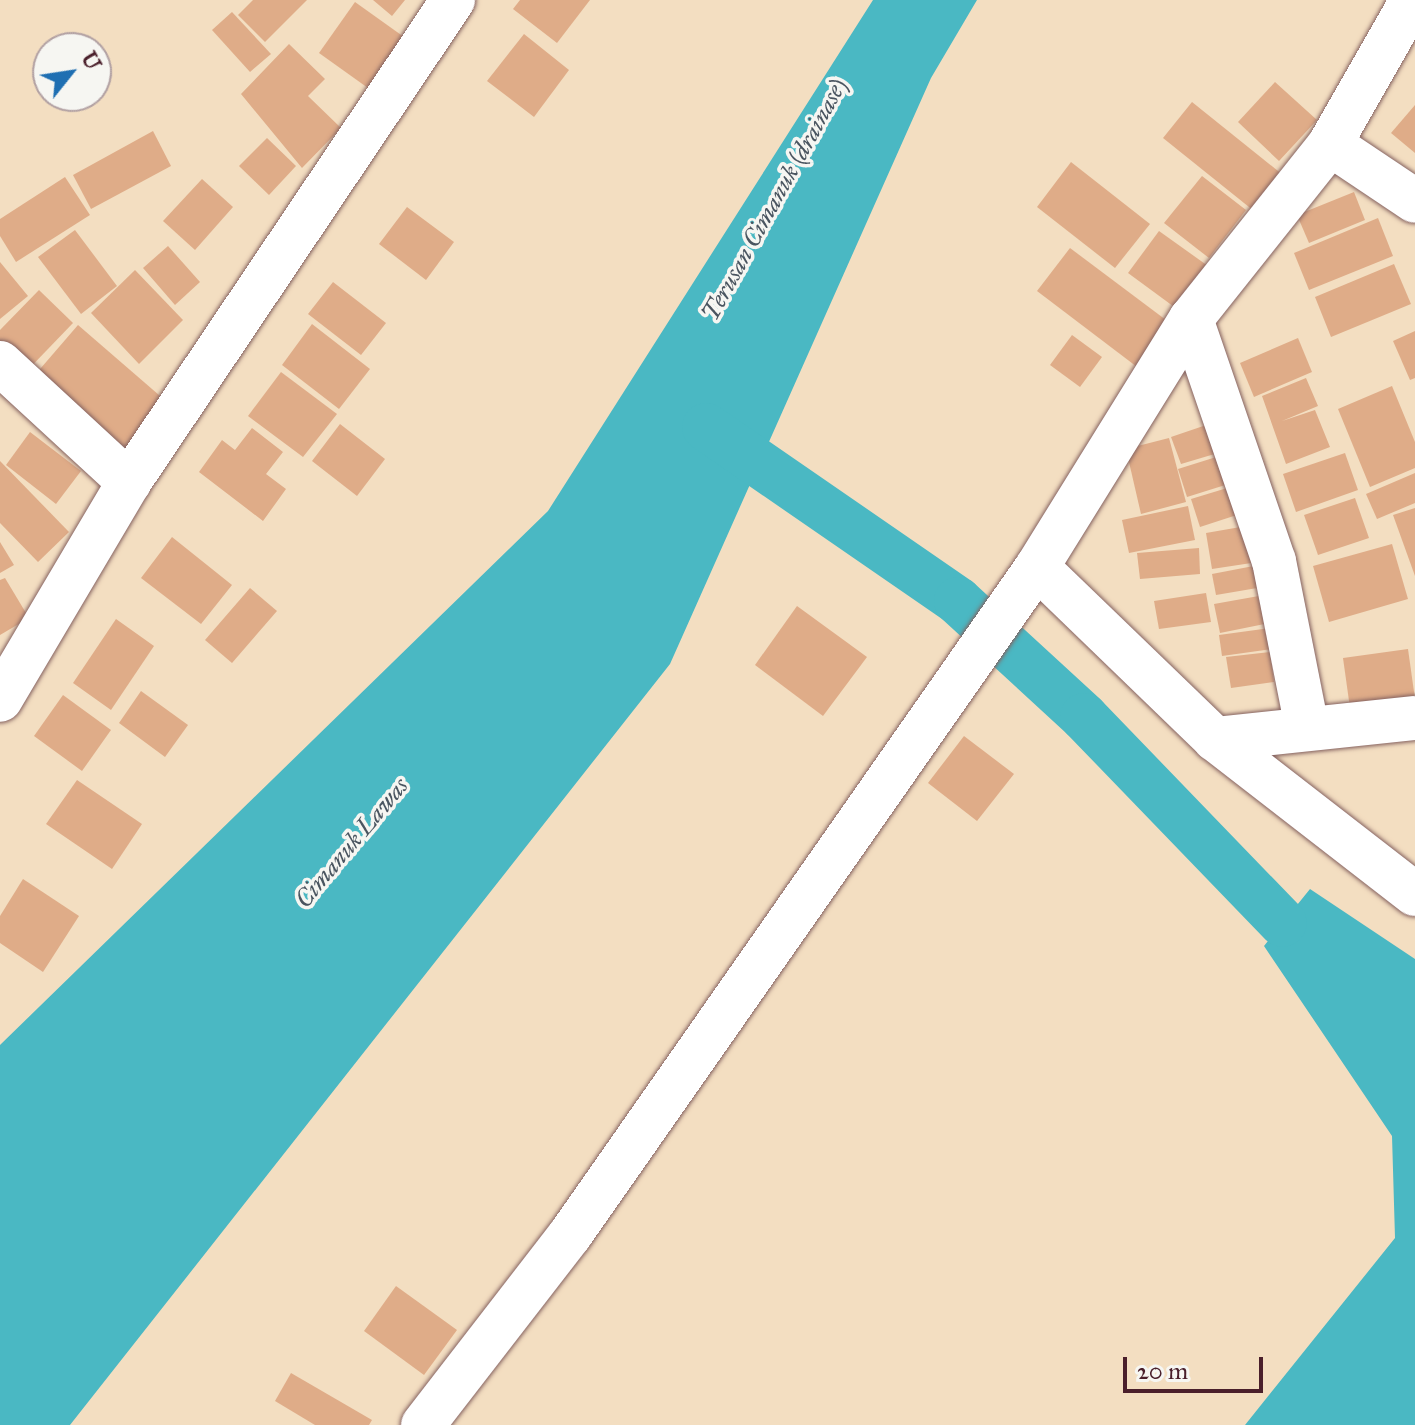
<!DOCTYPE html>
<html>
<head>
<meta charset="utf-8">
<style>
	body { margin:0 }
	#map { position:relative; width:1415px; height:1425px; overflow:hidden; background:#f3dec1; font-family:"IM FELL Great Primer",serif }
	div>[style] { position:absolute }
	.water>* { inset:0; background:#4ab8c3 }
	.canal>* { height:48px; margin:-24px; padding:0 24px; transform-origin:24px; border-radius:24px; background:#4ab8c3 }
	.building>* { inset:0; background:#dfac88 }
	.roads { filter:drop-shadow(0 0 2px #856260) drop-shadow(0 0 2px #856260) }
	.minor>* { height:44px; margin:-22px; padding:0 22px; transform-origin:22px; border-radius:22px; background:#fff }
	span { translate:-50% -50%; white-space:nowrap; text-align:center; line-height:1.15; -webkit-text-stroke:7px #f6f6f2; paint-order:stroke }
	.water-label { font-size:24px; color:#4a5560; font-style:italic }
	.north { position:absolute; left:32px; top:32px; width:80px; height:80px; box-sizing:border-box; background:#f6f6f2; border:2px solid #b1a0a2; border-radius:50%; rotate:60deg; font-size:22px; font-weight:700; line-height:32px; text-align:center; color:#4a1f2b }
	.north::after { content:''; display:block; margin:auto; width:28px; height:36px; background:#1f6fb2; clip-path:polygon(50% 0,100% 100%,50% 72%,0 100%) }
	.scale { position:absolute; left:1123px; top:1357px; width:140px; height:36px; box-sizing:border-box; border:4px solid #4a1f2b; border-top:0; padding-left:10px; font-size:24px; line-height:28px; white-space:nowrap; color:#4a1f2b; -webkit-text-stroke:6px #f6f6f2; paint-order:stroke }
</style>
</head>
<body>
<div id="map">
	<div class="water">
		<i style="clip-path:polygon(873px 0,977px 0,931px 78px,670px 664px,70px 1425px,0 1425px,0 1045px,548px 511px)"></i>
		<i style="clip-path:polygon(1310px 889px,1415px 959px,1415px 1425px,1245px 1425px,1395px 1238px,1392px 1136px,1264px 946px)"></i>
	</div>
	<div class="canal">
		<i style="left:706px;top:427px;width:306px;rotate:34.6deg"></i>
		<i style="left:958px;top:601px;width:171px;rotate:42.6deg"></i>
		<i style="left:1084px;top:717px;width:286px;rotate:46deg"></i>
	</div>
	<div class="building">
		<i style="clip-path:polygon(253px 0,307px 0,265px 42px,238px 15px)"></i>
		<i style="clip-path:polygon(373px 0,405px 0,392px 16px)"></i>
		<i style="clip-path:polygon(520px 0,590px 0,557px 43px,513px 9px)"></i>
		<i style="clip-path:polygon(355px 2px,404px 37px,368px 88px,319px 53px)"></i>
		<i style="clip-path:polygon(232px 12px,271px 54px,250px 72px,212px 30px)"></i>
		<i style="clip-path:polygon(524px 34px,569px 70px,534px 117px,487px 81px)"></i>
		<i style="clip-path:polygon(289px 44px,325px 79px,308px 96px,341px 128px,302px 168px,241px 94px)"></i>
		<i style="clip-path:polygon(1275px 82px,1317px 120px,1279px 161px,1238px 122px)"></i>
		<i style="clip-path:polygon(1192px 102px,1283px 175px,1254px 211px,1163px 138px)"></i>
		<i style="clip-path:polygon(1415px 105px,1415px 153px,1391px 133px)"></i>
		<i style="clip-path:polygon(153px 131px,171px 166px,91px 209px,73px 175px)"></i>
		<i style="clip-path:polygon(267px 138px,296px 166px,269px 195px,239px 166px)"></i>
		<i style="clip-path:polygon(1071px 162px,1150px 224px,1115px 268px,1037px 207px)"></i>
		<i style="clip-path:polygon(1202px 176px,1246px 210px,1209px 258px,1164px 223px)"></i>
		<i style="clip-path:polygon(65px 177px,90px 215px,16px 262px,0 236px,0 219px)"></i>
		<i style="clip-path:polygon(202px 179px,233px 207px,195px 250px,163px 221px)"></i>
		<i style="clip-path:polygon(1354px 192px,1365px 220px,1309px 243px,1297px 215px)"></i>
		<i style="clip-path:polygon(407px 207px,454px 242px,426px 280px,379px 244px)"></i>
		<i style="clip-path:polygon(1378px 218px,1393px 256px,1309px 290px,1294px 253px)"></i>
		<i style="clip-path:polygon(75px 230px,117px 286px,81px 314px,38px 257px)"></i>
		<i style="clip-path:polygon(1159px 231px,1208px 266px,1177px 309px,1128px 273px)"></i>
		<i style="clip-path:polygon(168px 246px,200px 282px,175px 305px,143px 268px)"></i>
		<i style="clip-path:polygon(1070px 248px,1178px 329px,1145px 373px,1037px 291px)"></i>
		<i style="clip-path:polygon(0 262px,28px 296px,0 319px)"></i>
		<i style="clip-path:polygon(1394px 264px,1411px 304px,1331px 337px,1315px 297px)"></i>
		<i style="clip-path:polygon(135px 270px,183px 320px,139px 364px,91px 313px)"></i>
		<i style="clip-path:polygon(333px 282px,386px 323px,361px 355px,308px 314px)"></i>
		<i style="clip-path:polygon(39px 290px,73px 323px,21px 377px,0 357px,0 330px)"></i>
		<i style="clip-path:polygon(312px 324px,370px 369px,339px 409px,282px 365px)"></i>
		<i style="clip-path:polygon(78px 325px,174px 408px,124px 467px,28px 383px)"></i>
		<i style="clip-path:polygon(1415px 331px,1415px 378px,1410px 380px,1393px 341px)"></i>
		<i style="clip-path:polygon(1072px 335px,1102px 357px,1080px 387px,1050px 365px)"></i>
		<i style="clip-path:polygon(1298px 338px,1312px 372px,1254px 397px,1240px 363px)"></i>
		<i style="clip-path:polygon(281px 372px,337px 414px,303px 457px,248px 416px)"></i>
		<i style="clip-path:polygon(1306px 378px,1318px 406px,1282px 421px,1315px 410px,1330px 447px,1286px 464px,1262px 396px)"></i>
		<i style="clip-path:polygon(1392px 386px,1415px 442px,1415px 468px,1370px 487px,1338px 409px)"></i>
		<i style="clip-path:polygon(1218px 421px,1228px 450px,1181px 464px,1171px 437px)"></i>
		<i style="clip-path:polygon(340px 424px,385px 459px,357px 496px,312px 461px)"></i>
		<i style="clip-path:polygon(252px 428px,283px 452px,266px 474px,286px 489px,263px 521px,199px 472px,222px 440px,235px 450px)"></i>
		<i style="clip-path:polygon(30px 432px,81px 471px,56px 504px,6px 465px)"></i>
		<i style="clip-path:polygon(1169px 438px,1186px 502px,1141px 514px,1126px 449px)"></i>
		<i style="clip-path:polygon(1229px 453px,1238px 481px,1187px 497px,1178px 469px)"></i>
		<i style="clip-path:polygon(1345px 453px,1358px 490px,1296px 512px,1283px 474px)"></i>
		<i style="clip-path:polygon(0 461px,69px 532px,38px 562px,0 523px)"></i>
		<i style="clip-path:polygon(1415px 473px,1415px 503px,1377px 519px,1366px 494px)"></i>
		<i style="clip-path:polygon(1237px 485px,1246px 512px,1200px 527px,1191px 499px)"></i>
		<i style="clip-path:polygon(1355px 498px,1369px 538px,1318px 555px,1304px 515px)"></i>
		<i style="clip-path:polygon(1188px 506px,1195px 540px,1129px 553px,1122px 520px)"></i>
		<i style="clip-path:polygon(1415px 508px,1415px 576px,1393px 515px)"></i>
		<i style="clip-path:polygon(1252px 525px,1258px 562px,1212px 569px,1206px 533px)"></i>
		<i style="clip-path:polygon(172px 537px,232px 585px,201px 624px,141px 578px)"></i>
		<i style="clip-path:polygon(0 542px,14px 565px,0 573px)"></i>
		<i style="clip-path:polygon(1392px 544px,1408px 599px,1329px 622px,1313px 566px)"></i>
		<i style="clip-path:polygon(1199px 548px,1200px 574px,1140px 579px,1137px 553px)"></i>
		<i style="clip-path:polygon(1264px 564px,1269px 586px,1216px 595px,1212px 574px)"></i>
		<i style="clip-path:polygon(5px 578px,29px 618px,0 635px,0 580px)"></i>
		<i style="clip-path:polygon(250px 588px,277px 611px,232px 663px,205px 640px)"></i>
		<i style="clip-path:polygon(1206px 593px,1211px 622px,1159px 629px,1154px 601px)"></i>
		<i style="clip-path:polygon(1270px 594px,1275px 622px,1220px 633px,1214px 604px)"></i>
		<i style="clip-path:polygon(797px 606px,867px 657px,823px 716px,755px 665px)"></i>
		<i style="clip-path:polygon(116px 619px,154px 646px,111px 710px,73px 683px)"></i>
		<i style="clip-path:polygon(1278px 627px,1280px 648px,1222px 656px,1219px 635px)"></i>
		<i style="clip-path:polygon(1408px 649px,1415px 699px,1350px 708px,1343px 658px)"></i>
		<i style="clip-path:polygon(1270px 652px,1274px 682px,1231px 688px,1226px 657px)"></i>
		<i style="clip-path:polygon(141px 691px,188px 725px,165px 757px,119px 723px)"></i>
		<i style="clip-path:polygon(63px 695px,111px 730px,82px 771px,34px 736px)"></i>
		<i style="clip-path:polygon(964px 736px,1014px 774px,977px 821px,928px 783px)"></i>
		<i style="clip-path:polygon(77px 780px,142px 824px,112px 869px,46px 824px)"></i>
		<i style="clip-path:polygon(23px 879px,79px 916px,43px 972px,0 943px,0 916px)"></i>
		<i style="clip-path:polygon(396px 1286px,457px 1330px,424px 1375px,364px 1331px)"></i>
		<i style="clip-path:polygon(291px 1373px,372px 1420px,369px 1425px,315px 1425px,275px 1401px)"></i>
	</div>
	<div class="roads">
		<div class="minor">
			<i style="left:1330px;top:144px;width:102px;rotate:33.8deg"></i>
			<i style="left:1191px;top:319px;width:256px;rotate:71.1deg"></i>
			<i style="left:1274px;top:561px;width:170px;rotate:78.8deg"></i>
			<i style="left:0;top:363px;width:176px;rotate:42.7deg"></i>
			<i style="left:129px;top:482px;width:253px;rotate:120.6deg"></i>
			<i style="left:129px;top:482px;width:581px;rotate:-56.09deg"></i>
			<i style="left:1037px;top:567px;width:292px;rotate:-58.2deg"></i>
			<i style="left:1191px;top:319px;width:223px;rotate:-51.5deg"></i>
			<i style="left:1330px;top:144px;width:166px;rotate:-60.3deg"></i>
			<i style="left:1215px;top:739px;width:201px;rotate:-6deg"></i>
			<i style="left:423px;top:1425px;width:240px;rotate:-52.3deg"></i>
			<i style="left:570px;top:1235px;width:815px;rotate:-55.04deg"></i>
			<i style="left:1037px;top:567px;width:248px;rotate:44deg"></i>
			<i style="left:1215px;top:739px;width:253px;rotate:37.8deg"></i>
		</div>
	</div>
	<div class="water-label">
		<span style="left:775px;top:200px;rotate:-61deg">Terusan Cimanuk (drainase)</span>
		<span style="left:352px;top:843px;rotate:-50deg">Cimanuk Lawas</span>
	</div>
	<div class="north">U</div>
	<div class="scale">20 m</div>
</div>
</body>
</html>
